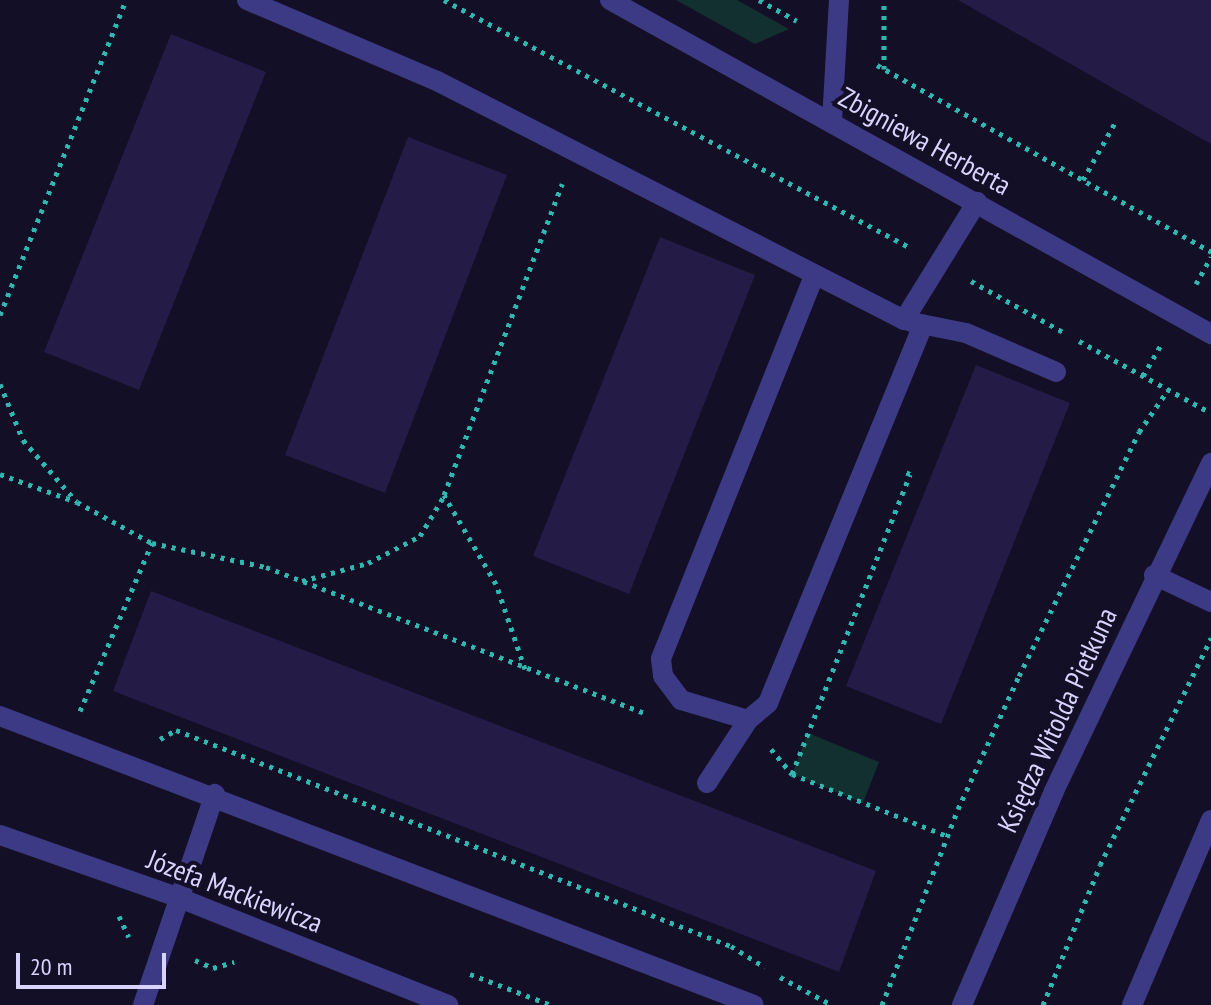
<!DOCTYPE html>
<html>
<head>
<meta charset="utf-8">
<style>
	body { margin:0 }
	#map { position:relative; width:1211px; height:1005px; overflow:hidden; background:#130f26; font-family:"PT Sans Narrow",sans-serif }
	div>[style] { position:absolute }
	.green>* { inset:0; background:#12302f }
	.building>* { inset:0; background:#241b47 }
	.path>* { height:5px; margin-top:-2.5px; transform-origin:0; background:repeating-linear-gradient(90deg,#2fb8b0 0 4px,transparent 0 10px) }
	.service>* { height:20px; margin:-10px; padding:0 10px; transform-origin:10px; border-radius:10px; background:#3d3a85 }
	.minor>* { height:20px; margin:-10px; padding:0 10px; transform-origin:10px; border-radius:10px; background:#3d3a85 }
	span { translate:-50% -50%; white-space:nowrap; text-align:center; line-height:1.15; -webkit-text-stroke:8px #130f26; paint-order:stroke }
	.street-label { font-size:28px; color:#d9d4ff }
	.scale { position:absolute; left:16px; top:953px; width:150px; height:36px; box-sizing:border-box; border:4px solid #d9d4ff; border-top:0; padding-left:10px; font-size:24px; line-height:28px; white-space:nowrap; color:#d9d4ff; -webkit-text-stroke:6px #130f26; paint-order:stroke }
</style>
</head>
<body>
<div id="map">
	<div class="green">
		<i style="clip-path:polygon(676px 0,737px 0,789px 29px,755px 44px)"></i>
		<i style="clip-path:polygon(808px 733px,879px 762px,863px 803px,792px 774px)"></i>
	</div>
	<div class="building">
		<i style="clip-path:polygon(958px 0,1211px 0,1211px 144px)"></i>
		<i style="clip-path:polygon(171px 34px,266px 72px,139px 390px,44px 352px)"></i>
		<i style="clip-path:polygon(408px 137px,507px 175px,385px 493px,285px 455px)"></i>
		<i style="clip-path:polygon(660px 237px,755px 275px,629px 594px,533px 556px)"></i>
		<i style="clip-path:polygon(976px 365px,1070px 403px,941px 724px,846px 686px)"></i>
		<i style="clip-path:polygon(151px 591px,876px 871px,839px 972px,113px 691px)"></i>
	</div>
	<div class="path">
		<i style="left:444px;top:0;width:527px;rotate:27.98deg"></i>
		<i style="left:759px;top:0;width:43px;rotate:28.9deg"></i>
		<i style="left:877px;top:65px;width:383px;rotate:29.2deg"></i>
		<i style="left:884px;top:69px;width:69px;rotate:-90deg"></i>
		<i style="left:1083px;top:180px;width:68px;rotate:-60.8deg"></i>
		<i style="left:971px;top:281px;width:105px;rotate:29deg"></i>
		<i style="left:1196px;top:284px;width:31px;rotate:-61deg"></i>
		<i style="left:0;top:315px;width:339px;rotate:-68.2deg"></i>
		<i style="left:1079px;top:341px;width:150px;rotate:28.6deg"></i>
		<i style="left:1143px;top:376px;width:36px;rotate:-60deg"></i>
		<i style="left:0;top:384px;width:61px;rotate:67.7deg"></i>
		<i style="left:23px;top:440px;width:81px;rotate:49deg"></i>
		<i style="left:0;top:474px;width:82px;rotate:20deg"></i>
		<i style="left:77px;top:502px;width:85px;rotate:28.7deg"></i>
		<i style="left:152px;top:543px;width:116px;rotate:11.9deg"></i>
		<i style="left:266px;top:567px;width:408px;rotate:21.1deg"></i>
		<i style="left:302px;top:581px;width:68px;rotate:-15.3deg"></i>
		<i style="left:368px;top:563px;width:59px;rotate:-27.4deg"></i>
		<i style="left:420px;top:536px;width:47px;rotate:-59deg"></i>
		<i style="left:525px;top:669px;width:90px;rotate:-108.8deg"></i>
		<i style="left:496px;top:584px;width:103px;rotate:-120.3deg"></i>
		<i style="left:444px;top:495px;width:333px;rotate:-69.2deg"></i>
		<i style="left:80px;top:711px;width:183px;rotate:-66.8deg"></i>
		<i style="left:160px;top:739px;width:18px;rotate:-29deg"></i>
		<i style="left:176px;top:730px;width:596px;rotate:21.27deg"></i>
		<i style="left:731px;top:946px;width:40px;rotate:32deg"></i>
		<i style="left:771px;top:749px;width:33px;rotate:50deg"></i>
		<i style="left:792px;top:774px;width:167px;rotate:21.8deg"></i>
		<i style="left:792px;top:774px;width:322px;rotate:-68.5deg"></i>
		<i style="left:910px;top:474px;width:8px;rotate:-157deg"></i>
		<i style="left:119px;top:916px;width:23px;rotate:65deg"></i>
		<i style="left:195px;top:960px;width:20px;rotate:24deg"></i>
		<i style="left:213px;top:968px;width:22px;rotate:-16deg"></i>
		<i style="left:470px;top:974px;width:87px;rotate:20.9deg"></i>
		<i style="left:780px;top:977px;width:59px;rotate:28.3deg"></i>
		<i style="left:882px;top:1005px;width:210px;rotate:-68.8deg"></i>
		<i style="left:958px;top:809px;width:146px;rotate:-65.4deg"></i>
		<i style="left:1019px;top:676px;width:272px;rotate:-63.8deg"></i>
		<i style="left:1139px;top:432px;width:51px;rotate:-55.4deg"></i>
		<i style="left:1043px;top:1005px;width:151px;rotate:-67.8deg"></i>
		<i style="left:1100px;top:865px;width:253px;rotate:-63.9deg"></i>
	</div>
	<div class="service">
		<i style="left:832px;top:121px;width:121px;rotate:-86.7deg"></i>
		<i style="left:1154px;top:575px;width:63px;rotate:25.3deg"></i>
		<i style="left:1132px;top:1005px;width:201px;rotate:-66.9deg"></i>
	</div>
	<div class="minor">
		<i style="left:247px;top:0;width:207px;rotate:23.1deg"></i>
		<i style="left:437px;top:81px;width:525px;rotate:27.1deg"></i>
		<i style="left:904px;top:320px;width:139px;rotate:-58.3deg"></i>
		<i style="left:610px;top:0;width:688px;rotate:29.06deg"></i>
		<i style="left:814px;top:276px;width:412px;rotate:111.8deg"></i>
		<i style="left:661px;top:659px;width:17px;rotate:83deg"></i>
		<i style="left:663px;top:676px;width:30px;rotate:53deg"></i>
		<i style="left:681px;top:700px;width:70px;rotate:16.6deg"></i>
		<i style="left:748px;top:720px;width:26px;rotate:-40deg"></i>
		<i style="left:768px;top:703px;width:409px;rotate:-67.7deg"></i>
		<i style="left:911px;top:322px;width:56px;rotate:11.3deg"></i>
		<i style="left:966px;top:333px;width:98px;rotate:23.4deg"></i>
		<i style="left:0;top:716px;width:807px;rotate:20.97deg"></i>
		<i style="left:707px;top:783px;width:75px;rotate:-56.9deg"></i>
		<i style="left:0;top:835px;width:188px;rotate:19.3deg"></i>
		<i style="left:177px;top:897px;width:292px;rotate:21.7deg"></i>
		<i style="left:143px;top:1005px;width:223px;rotate:-71.2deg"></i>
		<i style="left:962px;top:1005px;width:233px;rotate:-66.7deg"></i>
		<i style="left:1054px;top:791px;width:364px;rotate:-64.4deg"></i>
	</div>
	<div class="street-label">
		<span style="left:925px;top:141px;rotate:29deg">Zbigniewa Herberta</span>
		<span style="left:1057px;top:720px;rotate:-65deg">Księdza Witolda Pietkuna</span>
		<span style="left:235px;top:891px;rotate:21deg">Józefa Mackiewicza</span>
	</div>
	<div class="scale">20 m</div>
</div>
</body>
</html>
